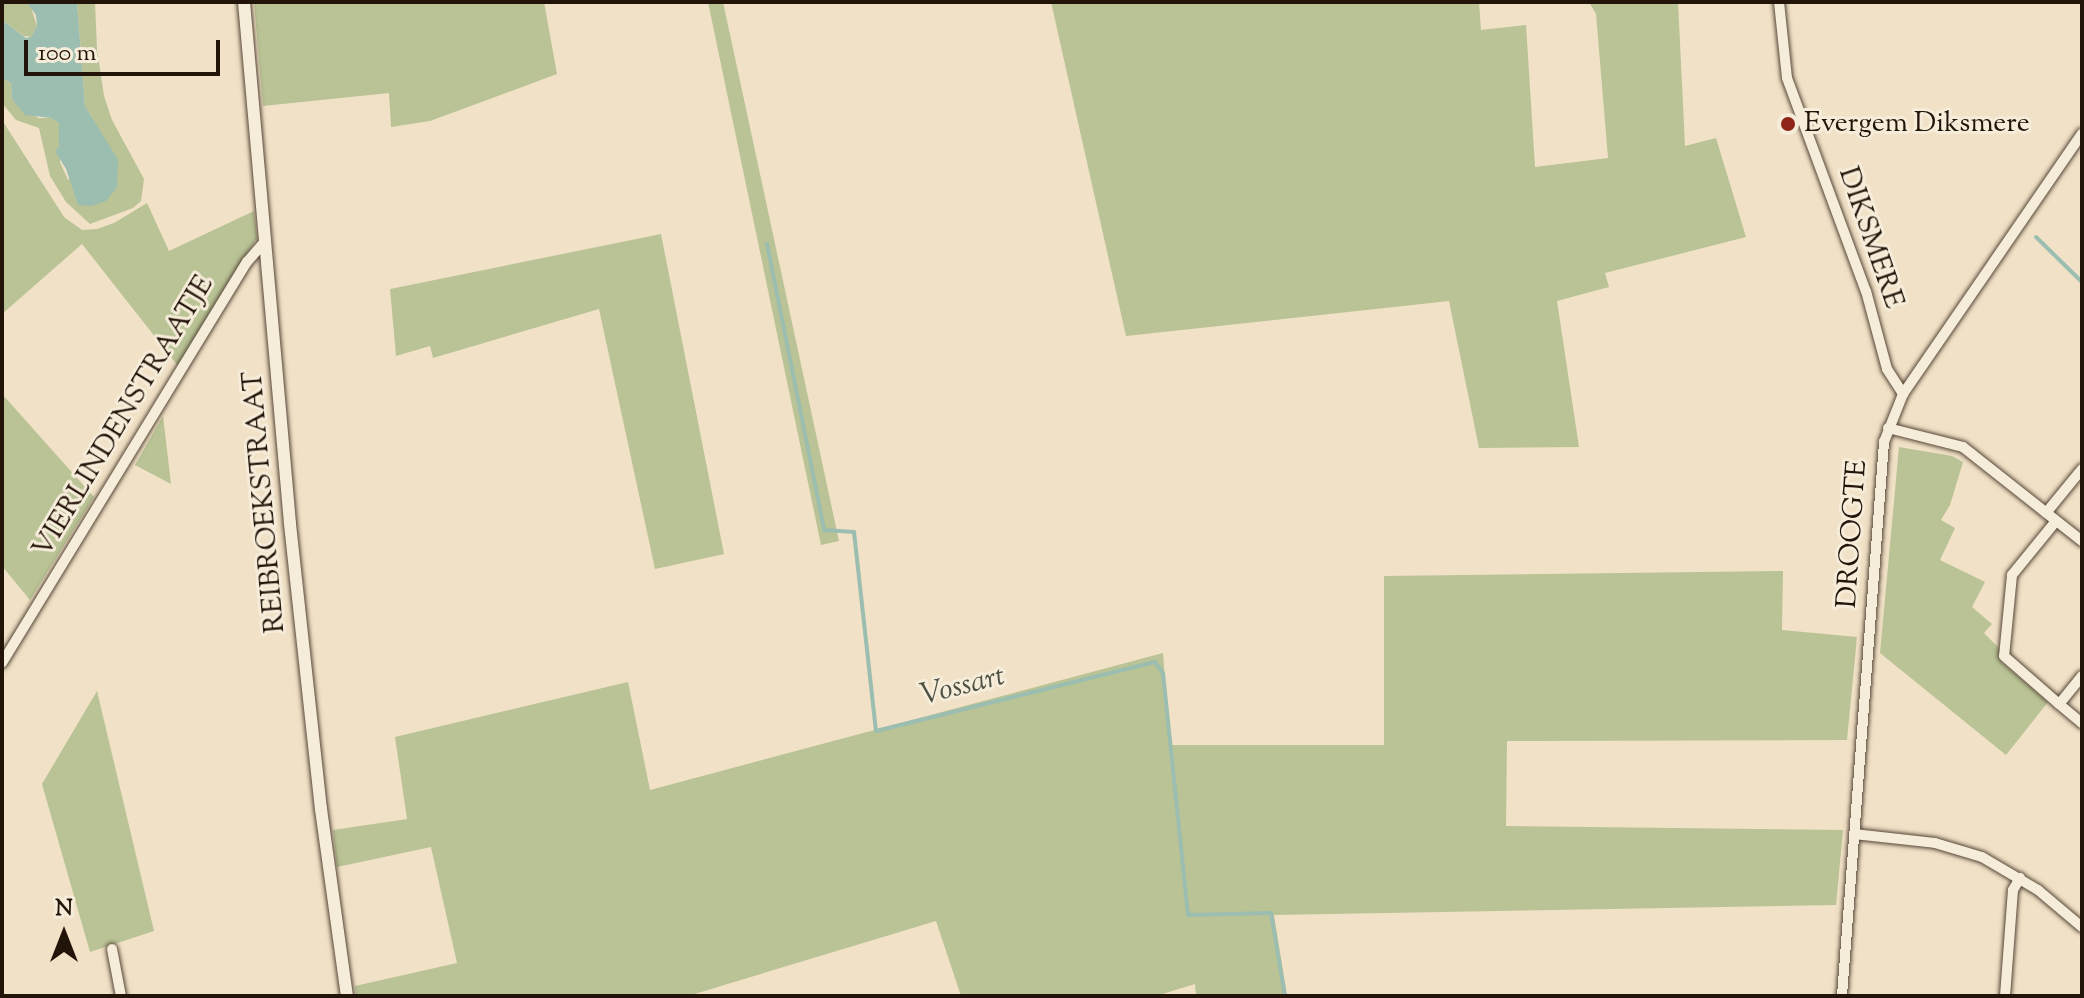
<!DOCTYPE html>
<html>
<head>
<meta charset="utf-8">
<style>
	body { margin:0 }
	#map { position:relative; width:2084px; height:998px; overflow:hidden; background:#f1e1c6; font-family:"Sorts Mill Goudy",serif }
	div>[style] { position:absolute }
	.green>* { inset:0; background:#b9c395 }
	.water>* { inset:0; background:#9bbeb0 }
	.stream>* { height:4px; margin:-2px; padding:0 2px; transform-origin:2px; border-radius:2px; background:#9bbeb0 }
	.roads { filter:drop-shadow(0 0 2px #564738) drop-shadow(0 0 2px #564738) }
	.minor>* { height:10px; margin:-5px; padding:0 5px; transform-origin:5px; border-radius:5px; background:#f6ecda }
	.tertiary>* { height:12px; margin:-6px; padding:0 6px; transform-origin:6px; border-radius:6px; background:#f6ecda }
	.dots>* { width:22px; height:22px; translate:-50% -50%; box-sizing:border-box; border:4px solid #f6ecda; border-radius:50% }
	span { translate:-50% -50%; white-space:nowrap; text-align:center; line-height:1.15; -webkit-text-stroke:6px #f6ecda; paint-order:stroke }
	.poi-label { font-size:28px; color:#231409 }
	.left { translate:0 -50%; text-align:left }
	.street-label { font-size:28px; color:#231409 }
	.water-label { font-size:30px; color:#4d5043; font-style:italic }
	.frame { position:absolute; inset:0; border:4px solid #231409; pointer-events:none }
	.north { position:absolute; left:24px; top:894px; width:80px; height:80px; -webkit-text-stroke:6px #f6ecda; paint-order:stroke; rotate:0deg; font-size:22px; font-weight:700; line-height:32px; text-align:center; color:#231409 }
	.north::after { content:''; display:block; margin:auto; width:28px; height:36px; background:#231409; clip-path:polygon(50% 0,100% 100%,50% 72%,0 100%) }
	.scale { position:absolute; left:24px; top:40px; width:196px; height:36px; box-sizing:border-box; border:4px solid #231409; border-top:0; padding-left:10px; font-size:24px; line-height:28px; white-space:nowrap; color:#231409; -webkit-text-stroke:6px #f6ecda; paint-order:stroke }
</style>
</head>
<body>
<div id="map">
	<div class="green">
		<i style="clip-path:polygon(2px 2px,26px 2px,30px 5px,37px 26px,31px 37px,24px 36px,2px 20px)"></i>
		<i style="clip-path:polygon(77px 2px,95px 2px,97px 49px,104px 96px,112px 120px,144px 179px,141px 201px,133px 208px,90px 224px,66px 202px,50px 176px,39px 128px,16px 120px,2px 103px,2px 78px,11px 83px,12px 99px,38px 118px,51px 118px,59px 123px,60px 162px,68px 180px,105px 140px,85px 106px)"></i>
		<i style="clip-path:polygon(254px 2px,544px 2px,557px 74px,430px 121px,391px 127px,389px 93px,263px 106px)"></i>
		<i style="clip-path:polygon(708px 2px,723px 2px,839px 541px,821px 545px)"></i>
		<i style="clip-path:polygon(1051px 2px,1479px 2px,1481px 30px,1526px 25px,1535px 167px,1608px 158px,1596px 14px,1589px 2px,1678px 2px,1685px 146px,1716px 138px,1746px 237px,1605px 273px,1609px 287px,1557px 301px,1579px 447px,1479px 448px,1449px 301px,1126px 336px)"></i>
		<i style="clip-path:polygon(2px 120px,64px 217px,82px 230px,97px 229px,114px 223px,147px 203px,169px 251px,254px 211px,257px 238px,178px 366px,82px 244px,2px 314px)"></i>
		<i style="clip-path:polygon(661px 234px,724px 554px,655px 569px,599px 309px,433px 358px,430px 346px,396px 356px,390px 289px)"></i>
		<i style="clip-path:polygon(2px 394px,94px 497px,30px 600px,2px 566px)"></i>
		<i style="clip-path:polygon(163px 416px,171px 484px,135px 465px)"></i>
		<i style="clip-path:polygon(1899px 447px,1952px 456px,1963px 462px,1950px 505px,1941px 520px,1955px 528px,1940px 560px,1985px 582px,1972px 607px,1992px 624px,1984px 633px,1999px 648px,2001px 662px,2048px 702px,2006px 755px,1880px 653px)"></i>
		<i style="clip-path:polygon(1783px 571px,1782px 630px,1857px 637px,1847px 740px,1507px 741px,1506px 826px,1843px 830px,1836px 905px,1274px 915px,1287px 996px,1196px 996px,1195px 984px,1156px 996px,961px 996px,936px 921px,688px 996px,356px 996px,355px 986px,457px 963px,431px 847px,337px 867px,333px 830px,407px 819px,395px 737px,628px 682px,650px 790px,1163px 653px,1170px 745px,1384px 745px,1384px 576px)"></i>
		<i style="clip-path:polygon(97px 691px,154px 931px,90px 952px,42px 784px)"></i>
	</div>
	<div class="water">
		<i style="clip-path:polygon(26px 2px,77px 2px,85px 106px,118px 160px,117px 187px,106px 201px,91px 206px,78px 205px,66px 169px,55px 151px,59px 147px,59px 123px,51px 118px,25px 115px,12px 99px,11px 83px,2px 78px,2px 20px,26px 38px,31px 37px,37px 26px,36px 15px)"></i>
	</div>
	<div class="stream">
		<i style="left:2036px;top:237px;width:64px;rotate:44.4deg"></i>
		<i style="left:767px;top:244px;width:292px;rotate:78.7deg"></i>
		<i style="left:824px;top:530px;width:30px;rotate:4deg"></i>
		<i style="left:854px;top:532px;width:200px;rotate:83.7deg"></i>
		<i style="left:876px;top:731px;width:287px;rotate:-13.9deg"></i>
		<i style="left:1155px;top:662px;width:14px;rotate:54deg"></i>
		<i style="left:1163px;top:673px;width:243px;rotate:84.1deg"></i>
		<i style="left:1188px;top:915px;width:83px;rotate:-1.4deg"></i>
		<i style="left:1271px;top:913px;width:84px;rotate:80.4deg"></i>
	</div>
	<div class="roads">
		<div class="minor">
			<i style="left:1779px;top:2px;width:76px;rotate:84deg"></i>
			<i style="left:1787px;top:78px;width:227px;rotate:69.7deg"></i>
			<i style="left:1866px;top:291px;width:81px;rotate:74.9deg"></i>
			<i style="left:1887px;top:369px;width:30px;rotate:57deg"></i>
			<i style="left:1888px;top:428px;width:77px;rotate:14.2deg"></i>
			<i style="left:1963px;top:447px;width:152px;rotate:38.3deg"></i>
			<i style="left:2046px;top:513px;width:57px;rotate:-50.7deg"></i>
			<i style="left:2056px;top:521px;width:70px;rotate:129.2deg"></i>
			<i style="left:2012px;top:575px;width:81px;rotate:95.6deg"></i>
			<i style="left:2004px;top:656px;width:73px;rotate:41.1deg"></i>
			<i style="left:2px;top:663px;width:470px;rotate:-58.6deg"></i>
			<i style="left:247px;top:262px;width:28px;rotate:-49deg"></i>
			<i style="left:2082px;top:676px;width:36px;rotate:129deg"></i>
			<i style="left:2059px;top:704px;width:30px;rotate:40deg"></i>
			<i style="left:1854px;top:834px;width:81px;rotate:6.3deg"></i>
			<i style="left:1935px;top:843px;width:49px;rotate:16.6deg"></i>
			<i style="left:1982px;top:857px;width:65px;rotate:30.5deg"></i>
			<i style="left:2038px;top:890px;width:57px;rotate:40.1deg"></i>
			<i style="left:112px;top:949px;width:48px;rotate:79.2deg"></i>
			<i style="left:1842px;top:996px;width:556px;rotate:-85.66deg"></i>
			<i style="left:1884px;top:442px;width:52px;rotate:-68.4deg"></i>
			<i style="left:1903px;top:394px;width:316px;rotate:-55.5deg"></i>
			<i style="left:2005px;top:996px;width:106px;rotate:-85.7deg"></i>
			<i style="left:2013px;top:890px;width:14px;rotate:-60deg"></i>
		</div>
		<div class="tertiary">
			<i style="left:244px;top:2px;width:524px;rotate:84.96deg"></i>
			<i style="left:290px;top:524px;width:287px;rotate:83.8deg"></i>
			<i style="left:321px;top:809px;width:189px;rotate:82.1deg"></i>
		</div>
	</div>
	<div class="dots">
		<i style="left:1788px;top:124px;background:#8f2418"></i>
	</div>
	<div class="poi-label">
		<span class="left" style="left:1804px;top:124px">Evergem Diksmere</span>
	</div>
	<div class="street-label">
		<span style="left:1870px;top:238px;rotate:71deg">DIKSMERE</span>
		<span style="left:124px;top:417px;rotate:-59deg">VIERLINDENSTRAATJE</span>
		<span style="left:265px;top:502px;rotate:-95deg">REIBROEKSTRAAT</span>
		<span style="left:1853px;top:534px;rotate:-86deg">DROOGTE</span>
	</div>
	<div class="water-label">
		<span style="left:963px;top:687px;rotate:-14deg">Vossart</span>
	</div>
	<div class="frame"></div>
	<div class="north">N</div>
	<div class="scale">100 m</div>
</div>
</body>
</html>
